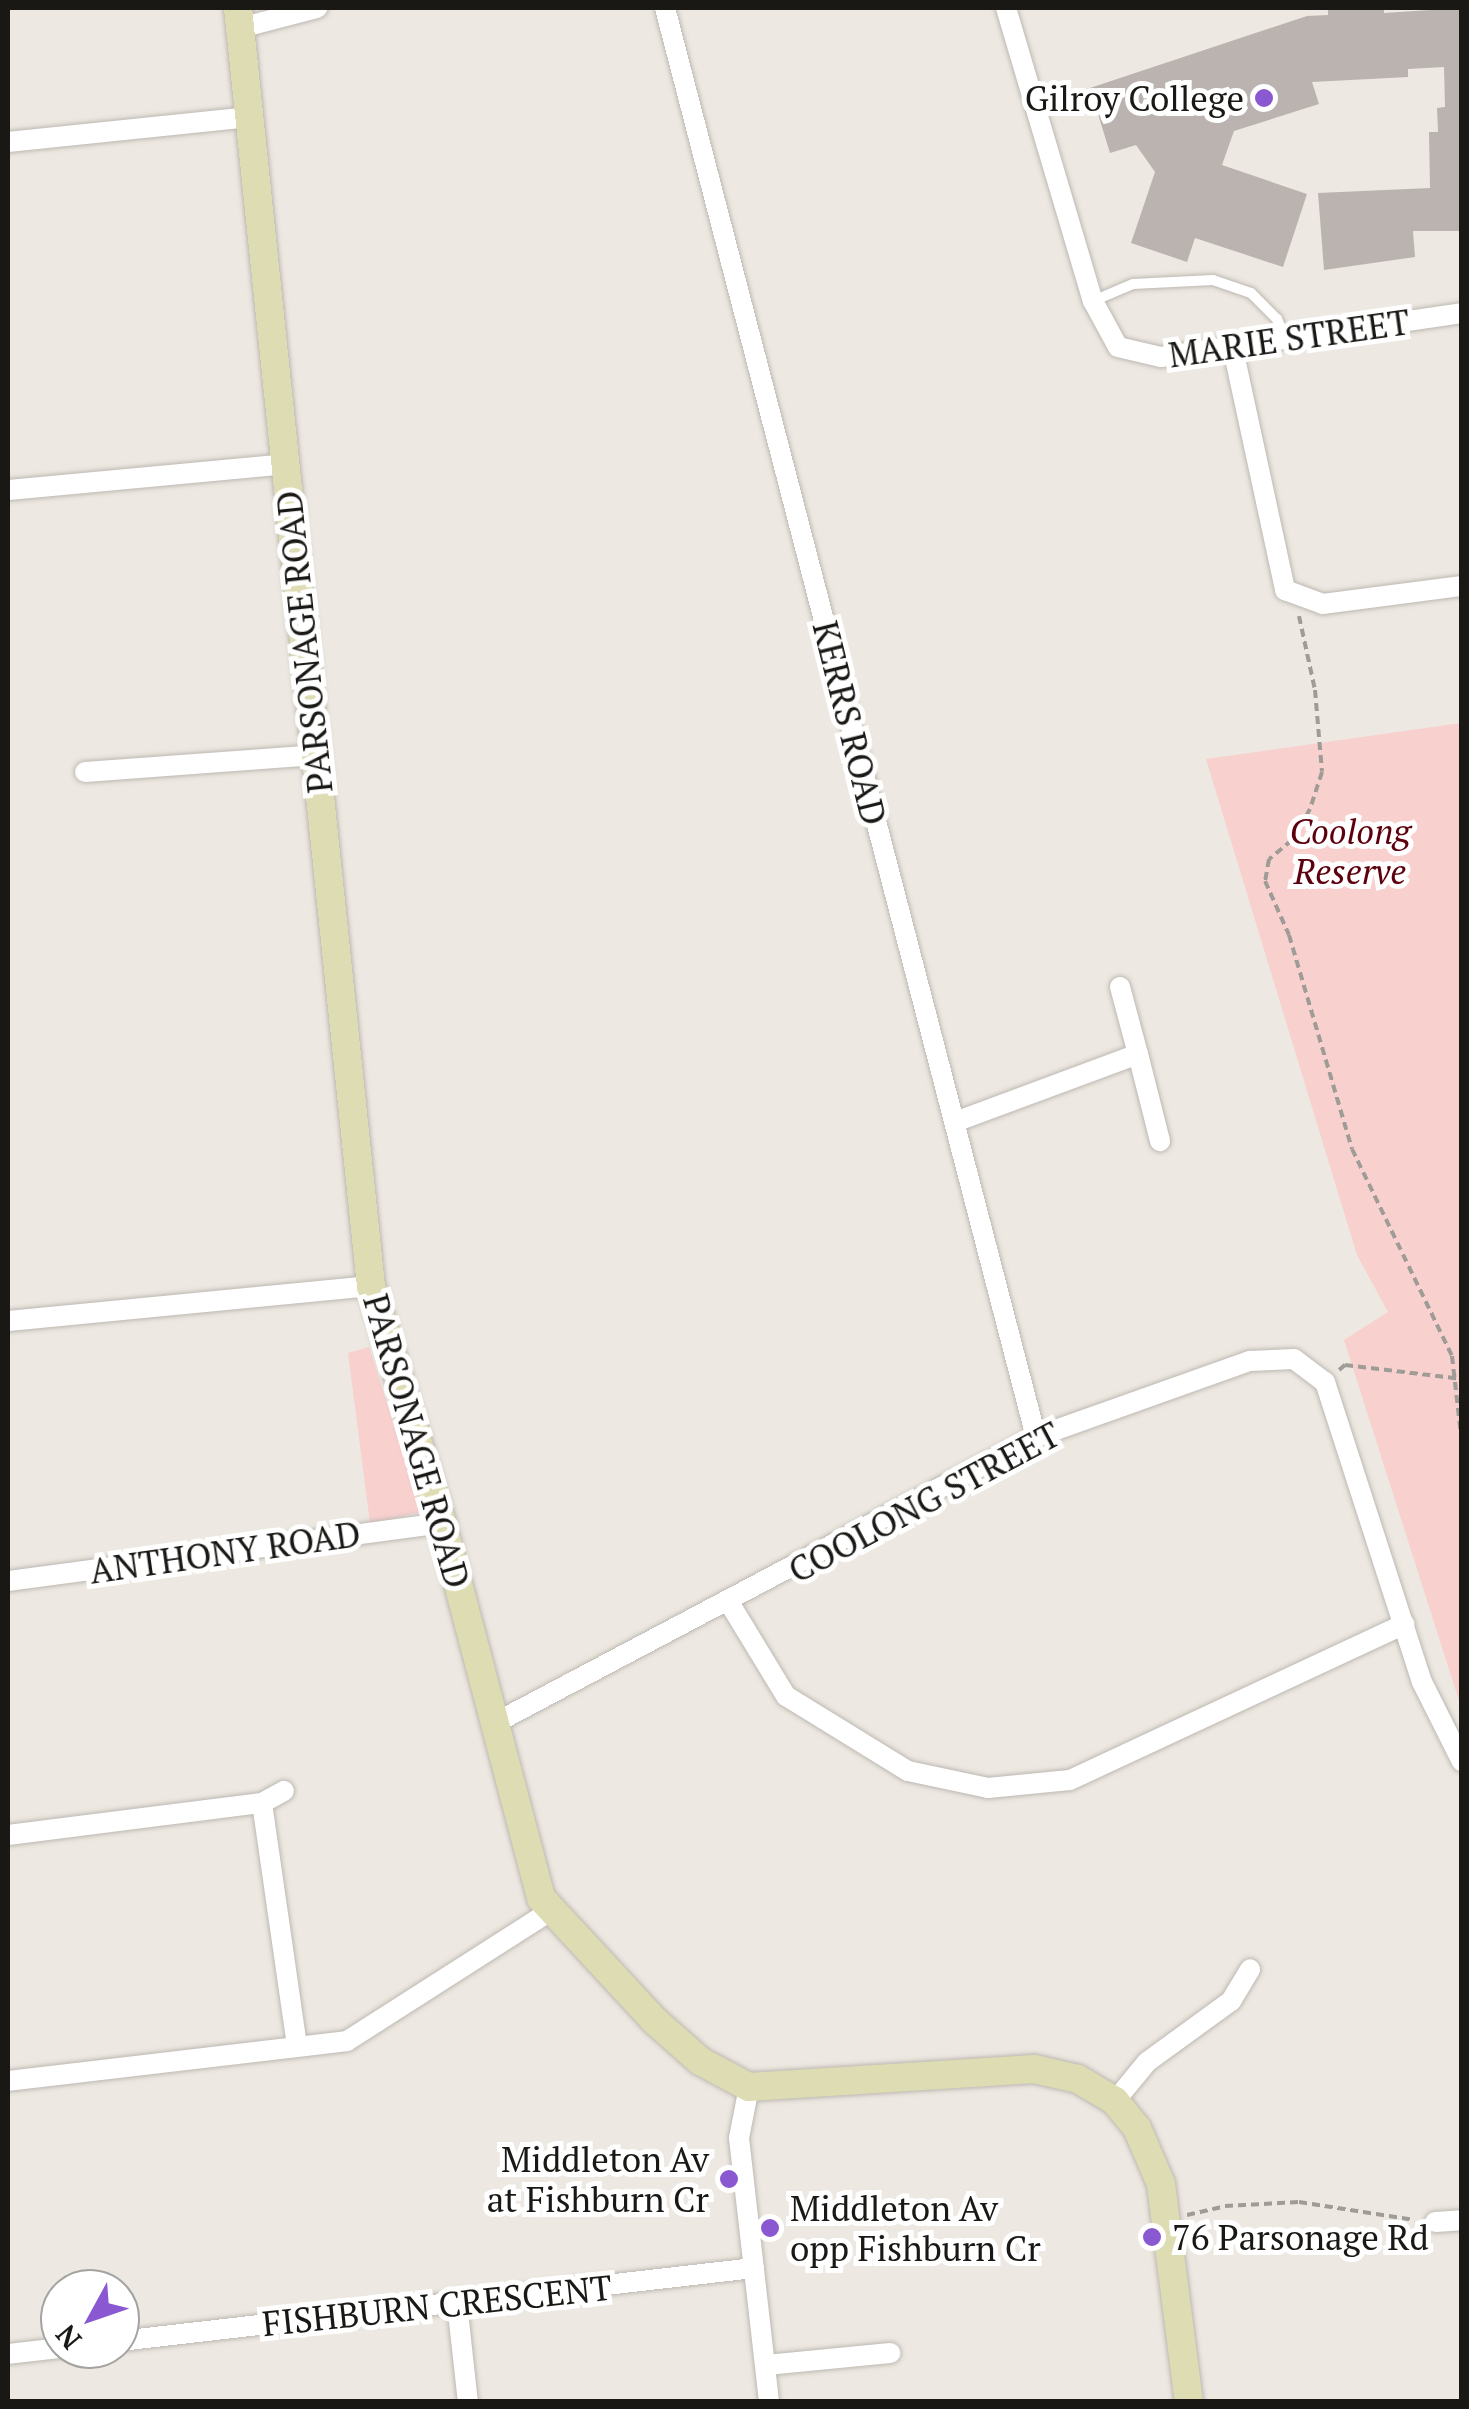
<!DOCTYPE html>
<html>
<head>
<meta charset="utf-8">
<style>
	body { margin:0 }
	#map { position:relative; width:1469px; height:2409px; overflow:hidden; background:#ede8e1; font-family:"PT Serif",serif }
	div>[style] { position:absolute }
	.green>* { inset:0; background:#f8d0ce }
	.building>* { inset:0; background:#bbb3af }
	.path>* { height:4px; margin-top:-2px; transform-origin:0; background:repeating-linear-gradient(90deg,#9f9b96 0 8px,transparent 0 13px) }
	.roads { filter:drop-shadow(0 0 2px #bdb8b2) drop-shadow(0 0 2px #bdb8b2) }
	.lane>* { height:10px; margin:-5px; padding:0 5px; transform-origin:5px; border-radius:5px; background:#fff }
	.street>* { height:20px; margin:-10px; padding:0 10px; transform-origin:10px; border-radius:10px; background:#fff }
	.secondary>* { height:28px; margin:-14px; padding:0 14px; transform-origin:14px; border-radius:14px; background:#dedcb2 }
	.dots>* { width:28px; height:28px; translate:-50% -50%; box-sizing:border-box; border:5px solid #fff; border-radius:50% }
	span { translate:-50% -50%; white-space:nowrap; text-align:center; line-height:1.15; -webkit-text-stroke:10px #fff; paint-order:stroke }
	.poi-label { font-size:35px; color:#191815 }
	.right { translate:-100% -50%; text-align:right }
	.left { translate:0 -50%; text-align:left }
	.street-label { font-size:35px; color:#191815 }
	.park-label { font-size:35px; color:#5d000d; font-style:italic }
	.frame { position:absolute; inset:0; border:10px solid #191815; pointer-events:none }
	.north { position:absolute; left:40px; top:2269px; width:100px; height:100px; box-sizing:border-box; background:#fff; border:2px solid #a3a3a1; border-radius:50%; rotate:230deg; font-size:28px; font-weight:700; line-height:40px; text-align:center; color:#191815 }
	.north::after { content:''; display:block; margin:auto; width:35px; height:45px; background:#8a58d1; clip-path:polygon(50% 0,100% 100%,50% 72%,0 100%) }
</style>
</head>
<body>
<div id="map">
	<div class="green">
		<i style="clip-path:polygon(1461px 723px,1462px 723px,1461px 1707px,1344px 1340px,1388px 1312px,1357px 1255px,1206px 759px)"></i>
		<i style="clip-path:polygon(369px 1347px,422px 1512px,370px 1523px,348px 1353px)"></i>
	</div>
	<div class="building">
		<i style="clip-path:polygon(1328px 8px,1384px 8px,1384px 13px,1462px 8px,1462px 231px,1413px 231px,1415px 257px,1324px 270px,1318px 193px,1430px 188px,1429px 132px,1438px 132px,1437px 108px,1445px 107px,1444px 67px,1408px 69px,1408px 77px,1312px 82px,1319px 104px,1234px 131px,1222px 165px,1307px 194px,1283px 267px,1195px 238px,1187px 262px,1131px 243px,1155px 172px,1136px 145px,1110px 153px,1090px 88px,1307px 16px,1328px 15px)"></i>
	</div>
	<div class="path">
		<i style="left:1299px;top:616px;width:76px;rotate:77.8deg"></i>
		<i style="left:1315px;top:690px;width:82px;rotate:85.1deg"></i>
		<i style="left:1322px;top:772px;width:39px;rotate:108deg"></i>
		<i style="left:1310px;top:809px;width:36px;rotate:120deg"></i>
		<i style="left:1292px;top:840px;width:30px;rotate:140deg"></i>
		<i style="left:1269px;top:859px;width:22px;rotate:100deg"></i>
		<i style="left:1265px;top:881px;width:59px;rotate:66deg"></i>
		<i style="left:1289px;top:935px;width:223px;rotate:73.6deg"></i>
		<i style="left:1352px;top:1149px;width:230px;rotate:64.2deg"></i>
		<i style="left:1452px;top:1356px;width:89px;rotate:83.5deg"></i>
		<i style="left:1339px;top:1370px;width:8px;rotate:-40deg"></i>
		<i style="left:1345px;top:1365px;width:118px;rotate:6.8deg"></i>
		<i style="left:1187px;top:2215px;width:39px;rotate:-13deg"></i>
		<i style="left:1225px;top:2206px;width:74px;rotate:-3.1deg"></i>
		<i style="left:1299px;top:2202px;width:117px;rotate:8.8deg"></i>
	</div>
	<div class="roads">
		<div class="lane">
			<i style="left:1093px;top:301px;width:43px;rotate:-23deg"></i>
			<i style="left:1133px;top:284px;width:80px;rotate:-2.9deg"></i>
			<i style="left:1213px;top:280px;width:40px;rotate:18.9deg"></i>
			<i style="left:1251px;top:293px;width:37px;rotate:45deg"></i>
			<i style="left:1277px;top:319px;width:23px;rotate:67deg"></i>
		</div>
		<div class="street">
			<i style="left:665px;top:8px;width:1476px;rotate:75.45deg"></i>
			<i style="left:1006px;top:8px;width:306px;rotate:73.5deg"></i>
			<i style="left:1093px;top:301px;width:52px;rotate:61.5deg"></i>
			<i style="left:1118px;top:347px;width:44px;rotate:13.1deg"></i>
			<i style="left:1161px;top:357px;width:304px;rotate:-8.3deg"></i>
			<i style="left:240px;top:28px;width:80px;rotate:-14.6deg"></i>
			<i style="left:8px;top:142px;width:243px;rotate:-5.9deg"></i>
			<i style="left:1233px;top:349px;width:247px;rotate:77.8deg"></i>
			<i style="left:1285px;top:590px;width:40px;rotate:20.2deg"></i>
			<i style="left:1323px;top:604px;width:140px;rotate:-7.4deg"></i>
			<i style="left:8px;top:490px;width:279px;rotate:-5.3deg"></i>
			<i style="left:85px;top:772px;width:231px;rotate:-4.2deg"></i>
			<i style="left:1120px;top:987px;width:69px;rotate:75deg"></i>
			<i style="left:955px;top:1122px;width:195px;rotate:-20.4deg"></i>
			<i style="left:1138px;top:1054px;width:90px;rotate:75.8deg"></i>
			<i style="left:8px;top:1321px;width:365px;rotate:-5.5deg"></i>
			<i style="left:8px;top:1581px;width:438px;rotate:-7.6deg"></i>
			<i style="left:730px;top:1604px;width:108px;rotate:58.7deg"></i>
			<i style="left:786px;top:1696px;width:143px;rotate:31.6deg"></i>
			<i style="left:908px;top:1771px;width:82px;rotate:12deg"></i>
			<i style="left:988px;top:1788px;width:82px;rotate:-5.6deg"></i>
			<i style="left:1070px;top:1780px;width:369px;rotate:-25deg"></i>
			<i style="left:495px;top:1723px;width:612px;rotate:-27.86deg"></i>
			<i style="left:1036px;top:1437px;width:227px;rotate:-19.6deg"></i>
			<i style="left:1250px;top:1361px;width:44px;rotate:-2.6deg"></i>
			<i style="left:1294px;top:1359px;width:39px;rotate:37deg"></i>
			<i style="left:1325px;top:1382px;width:315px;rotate:72.1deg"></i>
			<i style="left:1422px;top:1682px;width:89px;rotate:63.4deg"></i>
			<i style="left:262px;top:1803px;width:25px;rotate:-29deg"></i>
			<i style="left:8px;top:1835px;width:256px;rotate:-7.2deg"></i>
			<i style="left:262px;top:1803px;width:246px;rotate:81.8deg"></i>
			<i style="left:8px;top:2081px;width:341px;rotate:-6.7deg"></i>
			<i style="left:347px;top:2041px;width:240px;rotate:-32.6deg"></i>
			<i style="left:749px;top:2087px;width:52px;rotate:101.1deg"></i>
			<i style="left:739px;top:2138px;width:266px;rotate:83.5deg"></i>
			<i style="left:1115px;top:2101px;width:50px;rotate:-50.6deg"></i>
			<i style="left:1147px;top:2062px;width:104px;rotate:-36deg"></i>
			<i style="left:1231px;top:2001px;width:37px;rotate:-59deg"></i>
			<i style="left:1435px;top:2222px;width:27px;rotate:-4deg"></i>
			<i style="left:457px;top:2303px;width:100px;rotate:83.7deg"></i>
			<i style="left:120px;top:2341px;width:638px;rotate:-6.57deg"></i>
			<i style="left:8px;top:2354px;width:52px;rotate:-6.6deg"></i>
			<i style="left:766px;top:2365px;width:125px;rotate:-5.5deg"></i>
		</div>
		<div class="secondary">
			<i style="left:238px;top:8px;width:1285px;rotate:84.06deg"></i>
			<i style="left:371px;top:1286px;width:247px;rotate:73.3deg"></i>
			<i style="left:442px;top:1523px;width:388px;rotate:75.2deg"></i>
			<i style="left:541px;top:1898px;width:168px;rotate:47.2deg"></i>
			<i style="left:655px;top:2021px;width:60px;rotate:41.6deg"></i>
			<i style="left:700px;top:2061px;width:55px;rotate:28deg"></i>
			<i style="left:749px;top:2087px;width:286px;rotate:-3.6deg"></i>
			<i style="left:1034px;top:2069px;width:45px;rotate:12.8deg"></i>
			<i style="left:1078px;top:2079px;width:43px;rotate:30.7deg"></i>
			<i style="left:1115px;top:2101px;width:35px;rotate:51deg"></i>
			<i style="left:1137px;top:2128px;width:61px;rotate:66.8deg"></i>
			<i style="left:1161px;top:2184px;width:220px;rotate:82.7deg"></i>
		</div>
	</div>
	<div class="dots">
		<i style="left:1264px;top:98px;background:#8a58d1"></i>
		<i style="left:729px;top:2179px;background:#8a58d1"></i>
		<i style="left:770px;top:2228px;background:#8a58d1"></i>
		<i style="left:1152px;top:2237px;background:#8a58d1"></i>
	</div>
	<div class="poi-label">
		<span class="right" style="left:1244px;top:98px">Gilroy College</span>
		<span class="right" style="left:709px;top:2179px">Middleton Av<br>at Fishburn Cr</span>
		<span class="left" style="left:790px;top:2228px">Middleton Av<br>opp Fishburn Cr</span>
		<span class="left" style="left:1172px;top:2237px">76 Parsonage Rd</span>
	</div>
	<div class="street-label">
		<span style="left:1289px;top:338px;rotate:-8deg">MARIE STREET</span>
		<span style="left:304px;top:642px;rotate:-96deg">PARSONAGE ROAD</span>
		<span style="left:850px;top:723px;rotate:76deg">KERRS ROAD</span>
		<span style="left:417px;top:1441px;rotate:74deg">PARSONAGE ROAD</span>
		<span style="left:924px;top:1502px;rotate:-28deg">COOLONG STREET</span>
		<span style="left:225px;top:1552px;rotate:-8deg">ANTHONY ROAD</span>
		<span style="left:437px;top:2305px;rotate:-6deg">FISHBURN CRESCENT</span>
	</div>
	<div class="park-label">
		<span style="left:1350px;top:851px">Coolong<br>Reserve</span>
	</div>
	<div class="frame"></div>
	<div class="north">N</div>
</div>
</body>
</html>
